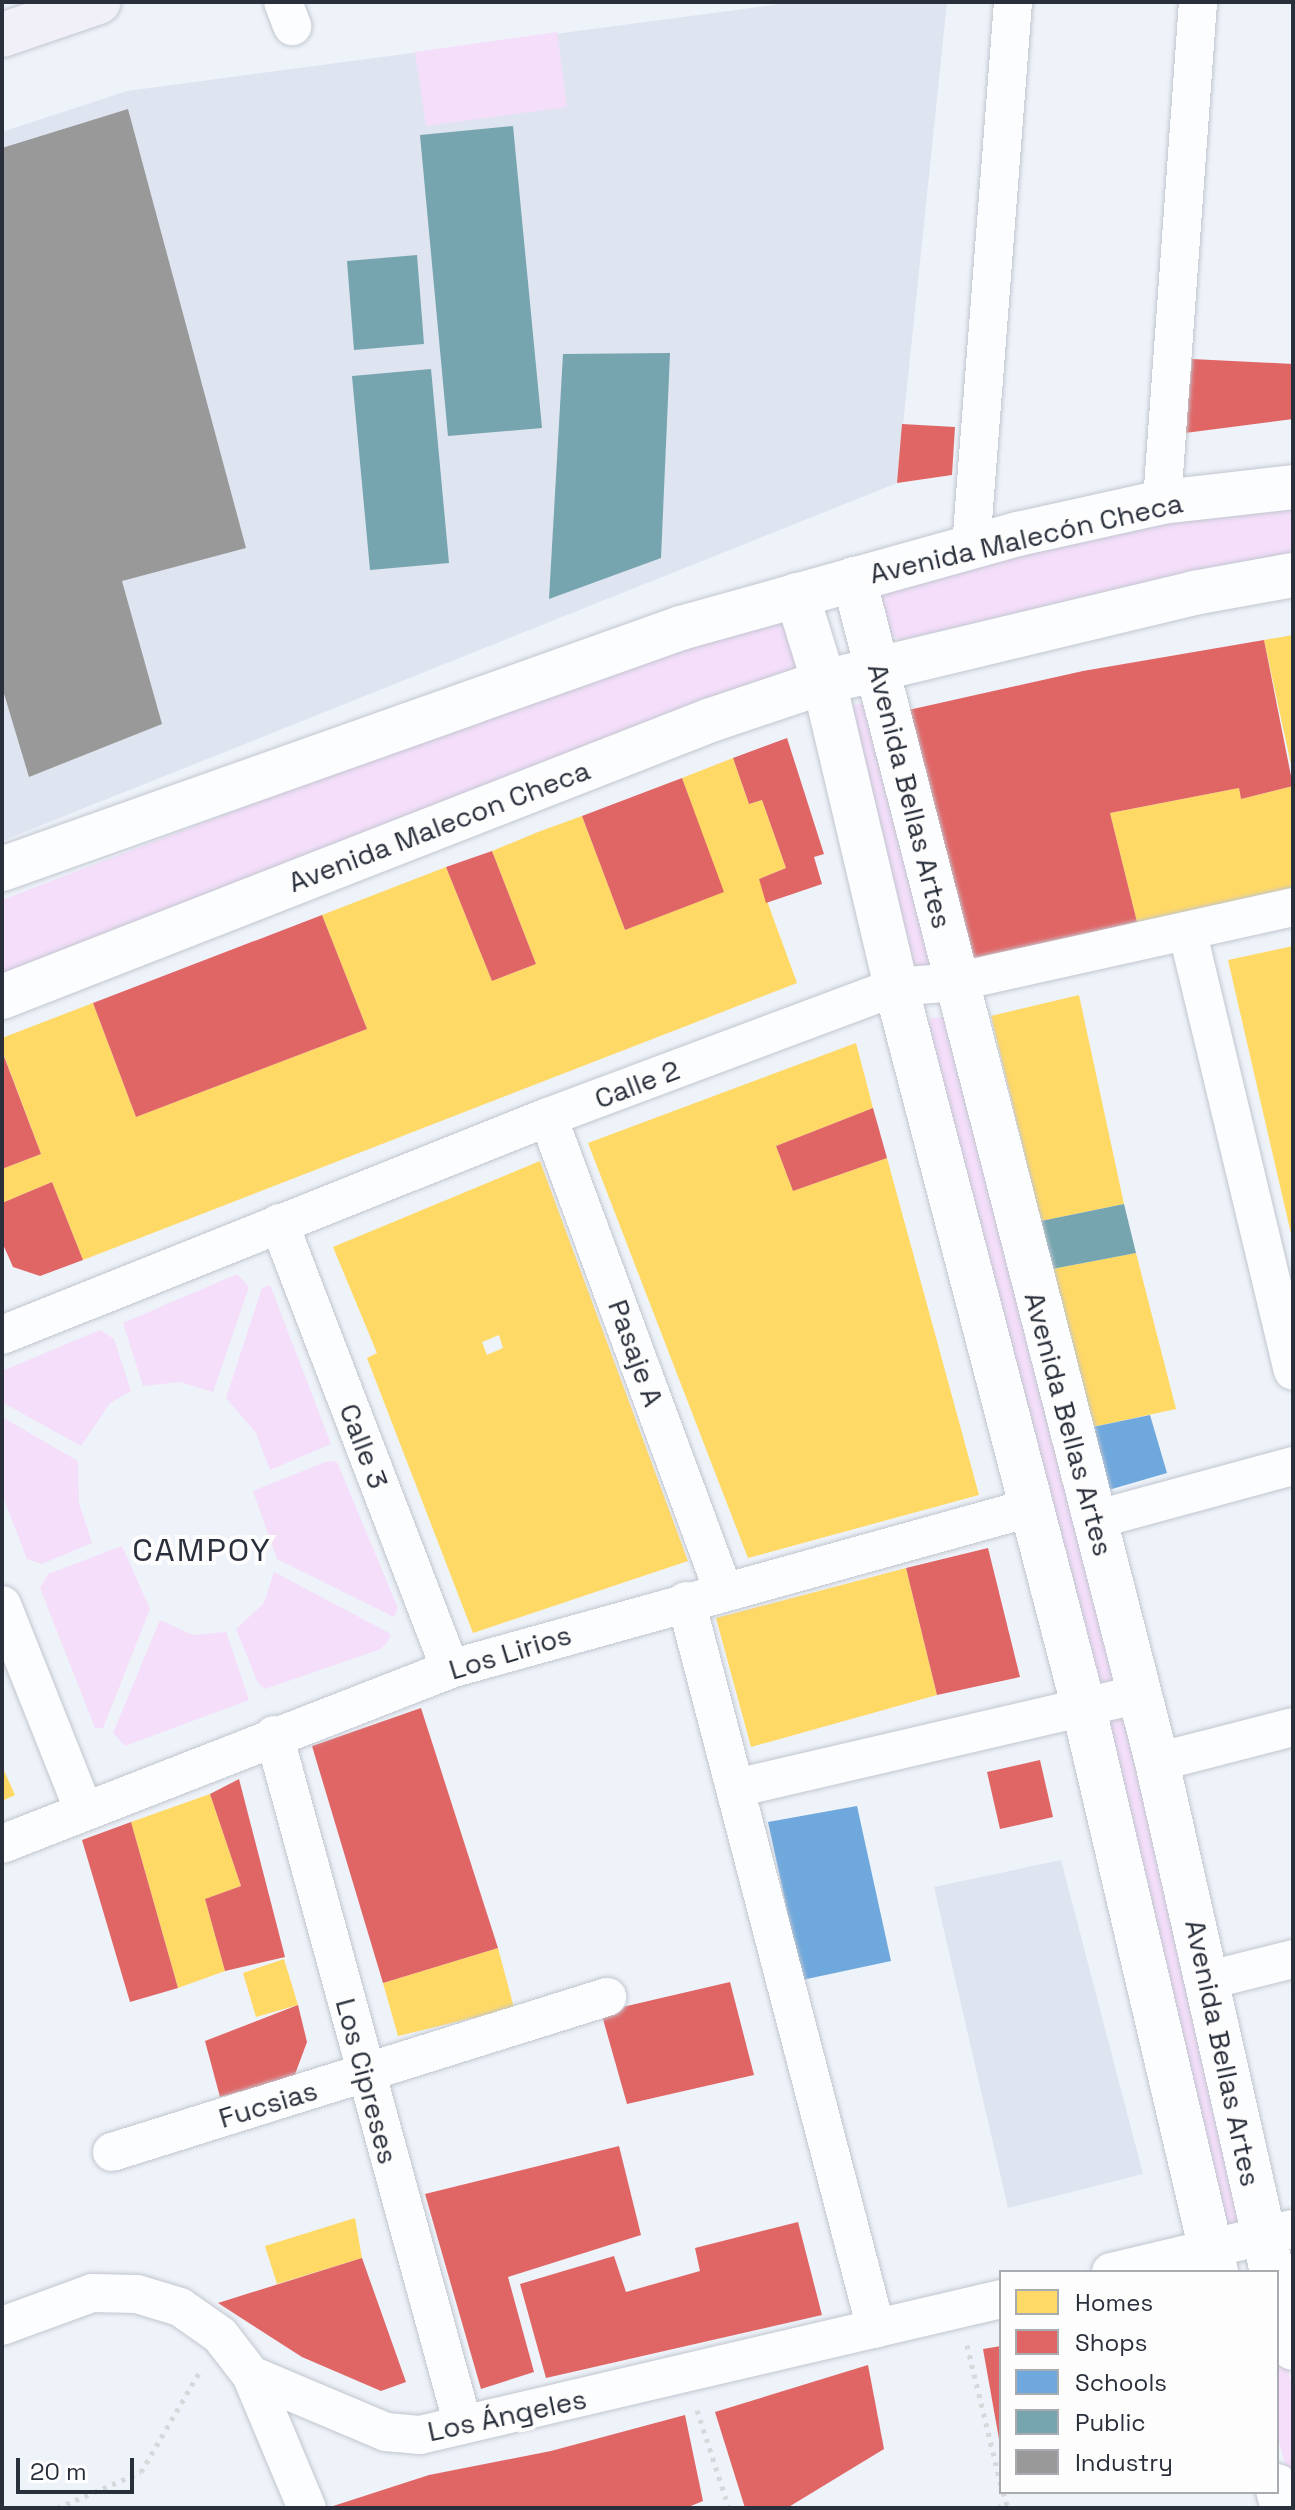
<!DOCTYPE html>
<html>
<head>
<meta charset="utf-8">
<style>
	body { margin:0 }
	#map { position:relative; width:1295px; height:2510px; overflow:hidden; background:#eef2f9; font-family:"Space Grotesk",sans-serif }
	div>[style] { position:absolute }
	.built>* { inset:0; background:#dee4f0 }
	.green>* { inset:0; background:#f4defa }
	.homes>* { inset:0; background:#ffd966 }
	.shops>* { inset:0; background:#e06666 }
	.schools>* { inset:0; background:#6fa8dc }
	.public>* { inset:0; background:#76a5af }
	.industry>* { inset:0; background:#999 }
	.path>* { height:5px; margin-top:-2.5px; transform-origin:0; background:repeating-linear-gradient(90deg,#d7d8da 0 4px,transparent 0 10px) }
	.roads { filter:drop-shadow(0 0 2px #c1c6cf) drop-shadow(0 0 2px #c1c6cf) }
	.street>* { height:38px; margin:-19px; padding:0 19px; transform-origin:19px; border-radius:19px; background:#fcfdfe }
	.secondary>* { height:44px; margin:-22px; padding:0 22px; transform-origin:22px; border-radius:22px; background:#fcfdfe }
	.highway>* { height:44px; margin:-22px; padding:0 22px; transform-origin:22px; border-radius:22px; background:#f1eff8 }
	span { translate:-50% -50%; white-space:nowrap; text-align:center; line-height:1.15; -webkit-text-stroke:8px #fdfdfd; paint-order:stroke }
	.street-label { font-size:28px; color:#292f3b }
	.quarter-label { font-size:32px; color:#292f3b; letter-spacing:2px }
	.frame { position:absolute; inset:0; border:4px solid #292f3b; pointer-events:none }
	.legend { position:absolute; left:999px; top:2270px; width:280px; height:224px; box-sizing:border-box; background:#fdfdfd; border:2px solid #a8abaf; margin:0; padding:10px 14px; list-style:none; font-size:24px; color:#292f3b }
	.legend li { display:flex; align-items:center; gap:16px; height:40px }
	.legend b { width:40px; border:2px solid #a8abaf }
	.scale { position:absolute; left:16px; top:2458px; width:118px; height:36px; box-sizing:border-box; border:4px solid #292f3b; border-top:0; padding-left:10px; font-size:24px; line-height:28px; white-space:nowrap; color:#292f3b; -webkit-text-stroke:6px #fdfdfd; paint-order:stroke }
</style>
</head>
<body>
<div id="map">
	<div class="built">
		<i style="clip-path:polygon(795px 2px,947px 2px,897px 483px,2px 841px,2px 132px,127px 91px)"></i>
		<i style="clip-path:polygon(1061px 1860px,1143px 2174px,1008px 2208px,934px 1887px)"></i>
	</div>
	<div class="green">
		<i style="clip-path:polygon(557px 32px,567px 107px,426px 126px,415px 52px)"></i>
		<i style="clip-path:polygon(1293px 505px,1293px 559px,1141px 584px,901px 640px,883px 631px,875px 605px,881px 587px,1131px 528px)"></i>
		<i style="clip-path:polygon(768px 619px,787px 625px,799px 661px,793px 677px,2px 975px,2px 900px,560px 686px)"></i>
		<i style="clip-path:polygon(872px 700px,936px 962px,931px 971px,912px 966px,845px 708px)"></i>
		<i style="clip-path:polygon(945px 1017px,1255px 2234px,1227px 2230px,926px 1033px,931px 1018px)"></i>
		<i style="clip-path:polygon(237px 1274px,249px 1287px,213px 1392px,180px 1382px,143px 1386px,123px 1323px)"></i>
		<i style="clip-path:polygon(270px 1285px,331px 1444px,270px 1470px,256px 1433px,226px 1398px,262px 1288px)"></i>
		<i style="clip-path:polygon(100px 1330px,114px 1339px,131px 1391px,110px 1403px,81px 1446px,2px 1402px,2px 1371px)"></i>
		<i style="clip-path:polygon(2px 1417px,78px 1461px,79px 1503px,92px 1543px,42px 1564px,27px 1559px,2px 1494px)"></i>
		<i style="clip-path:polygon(328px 1461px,337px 1462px,398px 1608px,394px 1617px,277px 1559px,253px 1491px)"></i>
		<i style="clip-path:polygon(122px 1546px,150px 1609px,103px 1728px,95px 1728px,40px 1588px,48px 1574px)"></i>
		<i style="clip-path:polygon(274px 1572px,391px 1634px,388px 1641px,381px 1649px,265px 1689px,258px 1683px,236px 1629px,264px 1603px)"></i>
		<i style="clip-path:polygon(160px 1620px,193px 1635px,226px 1632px,249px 1700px,125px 1746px,113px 1733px)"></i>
		<i style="clip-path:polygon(1277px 2324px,1293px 2390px,1293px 2495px,1277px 2433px)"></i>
	</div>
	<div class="homes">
		<i style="clip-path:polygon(1293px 635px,1293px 768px,1292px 769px,1264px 640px)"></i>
		<i style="clip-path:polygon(733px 758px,749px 804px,762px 800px,786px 868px,759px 879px,797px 983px,83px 1260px,52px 1182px,2px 1203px,2px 1169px,41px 1154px,2px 1050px,2px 1038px,93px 1003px,136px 1117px,367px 1029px,322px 915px,446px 867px,492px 981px,536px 964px,492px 851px,538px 832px,582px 816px,625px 930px,723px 892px,682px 778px)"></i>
		<i style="clip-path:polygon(1293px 786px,1293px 892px,1137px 922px,1110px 813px,1239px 788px,1241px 799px)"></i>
		<i style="clip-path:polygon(1293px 946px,1293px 1238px,1292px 1238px,1228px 960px)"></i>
		<i style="clip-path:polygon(1079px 995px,1124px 1204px,1041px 1221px,991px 1016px)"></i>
		<i style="clip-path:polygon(856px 1043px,873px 1108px,776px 1146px,793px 1191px,887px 1158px,979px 1495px,748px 1558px,588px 1143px)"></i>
		<i style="clip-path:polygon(evenodd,540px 1161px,688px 1561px,473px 1633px,367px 1358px,377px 1353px,333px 1247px,540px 1161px,499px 1335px,503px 1348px,487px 1355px,482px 1342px,499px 1335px)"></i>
		<i style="clip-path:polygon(1136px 1253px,1176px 1409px,1088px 1428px,1052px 1269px)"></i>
		<i style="clip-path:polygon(906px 1568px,937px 1695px,751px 1747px,716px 1618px)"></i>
		<i style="clip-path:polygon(2px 1766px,15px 1795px,2px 1801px)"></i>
		<i style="clip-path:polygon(210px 1794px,241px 1886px,205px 1899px,225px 1971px,178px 1988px,131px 1822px)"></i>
		<i style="clip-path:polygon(498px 1948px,514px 2008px,398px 2036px,383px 1983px)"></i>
		<i style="clip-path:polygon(284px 1959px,298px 2005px,256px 2017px,243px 1973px)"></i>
		<i style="clip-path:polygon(355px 2218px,362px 2258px,277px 2284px,265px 2246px)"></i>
	</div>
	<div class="shops">
		<i style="clip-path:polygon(1192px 359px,1293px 364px,1293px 419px,1185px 433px)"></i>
		<i style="clip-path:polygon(902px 424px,955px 427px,952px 475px,897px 483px)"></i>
		<i style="clip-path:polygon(1264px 640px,1293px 786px,1241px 799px,1239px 788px,1110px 813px,1137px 922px,972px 961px,904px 711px,1083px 671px)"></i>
		<i style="clip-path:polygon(787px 738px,824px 854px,814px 857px,822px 884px,766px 903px,759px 879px,786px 868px,762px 800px,749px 804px,733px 758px)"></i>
		<i style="clip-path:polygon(682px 778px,724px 892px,625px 930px,582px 816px)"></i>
		<i style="clip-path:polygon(492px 851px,536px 964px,492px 981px,446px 867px)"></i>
		<i style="clip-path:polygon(322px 915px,367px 1029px,136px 1117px,93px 1003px)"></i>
		<i style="clip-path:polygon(2px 1051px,41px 1154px,2px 1169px)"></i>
		<i style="clip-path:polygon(873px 1108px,887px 1158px,793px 1191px,776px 1146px)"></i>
		<i style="clip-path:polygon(52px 1182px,83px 1260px,40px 1276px,13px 1267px,2px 1242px,2px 1203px)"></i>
		<i style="clip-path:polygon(988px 1548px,1020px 1677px,937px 1695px,906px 1568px)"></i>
		<i style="clip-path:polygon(421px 1708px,498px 1948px,383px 1983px,312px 1746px)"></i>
		<i style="clip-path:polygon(1040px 1760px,1053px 1817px,1000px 1829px,987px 1772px)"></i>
		<i style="clip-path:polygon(239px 1779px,285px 1957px,225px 1971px,205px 1899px,241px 1886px,210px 1794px)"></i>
		<i style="clip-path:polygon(131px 1822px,178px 1988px,130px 2002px,82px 1840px)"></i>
		<i style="clip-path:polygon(730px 1982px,754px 2075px,627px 2104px,601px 2012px)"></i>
		<i style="clip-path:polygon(298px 2005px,307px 2042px,294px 2077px,220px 2097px,205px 2041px)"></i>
		<i style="clip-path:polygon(619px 2146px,641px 2235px,508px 2277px,534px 2372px,481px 2389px,425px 2194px)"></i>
		<i style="clip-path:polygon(798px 2222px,822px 2315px,546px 2378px,520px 2284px,614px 2256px,626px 2292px,700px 2271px,695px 2248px)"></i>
		<i style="clip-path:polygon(362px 2258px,406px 2382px,381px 2391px,302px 2357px,218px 2303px)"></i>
		<i style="clip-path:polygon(1001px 2346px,1001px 2439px,999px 2439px,983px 2349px)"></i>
		<i style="clip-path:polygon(868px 2365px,884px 2449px,787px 2508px,745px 2508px,715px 2412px)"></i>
		<i style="clip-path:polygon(685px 2415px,703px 2501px,686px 2508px,327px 2508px,429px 2475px,551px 2451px)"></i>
	</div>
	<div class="schools">
		<i style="clip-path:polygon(1150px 1415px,1167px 1473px,1105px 1491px,1088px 1428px)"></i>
		<i style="clip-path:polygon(857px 1806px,891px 1961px,802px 1980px,768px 1822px)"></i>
	</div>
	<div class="public">
		<i style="clip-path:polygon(513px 126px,542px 428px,448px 436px,420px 135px)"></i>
		<i style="clip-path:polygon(417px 255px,424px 344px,354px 350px,347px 261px)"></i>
		<i style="clip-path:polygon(670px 353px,661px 558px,549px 599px,563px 354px)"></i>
		<i style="clip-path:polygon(431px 369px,449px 563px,370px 570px,352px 376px)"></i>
		<i style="clip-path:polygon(1124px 1204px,1136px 1253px,1052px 1269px,1041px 1221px)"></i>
	</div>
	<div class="industry">
		<i style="clip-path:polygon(128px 109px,246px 548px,122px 581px,162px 724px,29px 777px,2px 687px,2px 148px)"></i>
	</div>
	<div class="path">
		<i style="left:967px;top:2345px;width:145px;rotate:76.4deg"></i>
		<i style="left:697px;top:2410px;width:103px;rotate:71.9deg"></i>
		<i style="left:1003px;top:2492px;width:17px;rotate:73deg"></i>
		<i style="left:57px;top:2508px;width:91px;rotate:-23.2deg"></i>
		<i style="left:141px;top:2472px;width:117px;rotate:-59.7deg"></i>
		<i style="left:998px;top:2508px;width:10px;rotate:-37deg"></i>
	</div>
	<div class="roads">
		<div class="street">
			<i style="left:283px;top:2px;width:26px;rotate:69deg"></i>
			<i style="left:1162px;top:502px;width:501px;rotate:-85.88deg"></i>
			<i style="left:971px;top:547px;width:547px;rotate:-85.59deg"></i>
			<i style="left:1188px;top:934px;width:449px;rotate:76.5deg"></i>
			<i style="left:548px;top:1117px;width:504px;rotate:69.7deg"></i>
			<i style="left:279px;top:1223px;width:478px;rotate:69deg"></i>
			<i style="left:2px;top:1335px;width:588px;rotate:-21.77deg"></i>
			<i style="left:548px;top:1117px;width:371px;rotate:-20.5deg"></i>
			<i style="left:896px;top:987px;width:59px;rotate:-4.8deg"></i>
			<i style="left:955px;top:982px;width:346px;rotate:-12.5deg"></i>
			<i style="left:1094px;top:1520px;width:206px;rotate:-15.2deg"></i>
			<i style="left:686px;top:1601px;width:752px;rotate:75.37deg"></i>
			<i style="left:2px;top:1605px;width:219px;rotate:68.3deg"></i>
			<i style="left:274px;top:1735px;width:715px;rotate:74.68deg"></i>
			<i style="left:1157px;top:1762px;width:140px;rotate:-14.4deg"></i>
			<i style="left:736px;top:1788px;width:415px;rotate:-13.1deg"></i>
			<i style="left:2px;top:1844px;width:481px;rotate:-21.3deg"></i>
			<i style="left:450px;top:1669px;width:605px;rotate:-15.53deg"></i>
			<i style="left:1209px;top:1980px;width:87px;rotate:-14deg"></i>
			<i style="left:112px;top:2152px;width:519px;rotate:-17.39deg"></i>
			<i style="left:1111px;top:2272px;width:187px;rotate:-13.3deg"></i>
			<i style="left:2px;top:2326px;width:96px;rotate:-20.1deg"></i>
			<i style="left:92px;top:2293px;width:45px;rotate:1.3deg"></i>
			<i style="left:137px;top:2294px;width:45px;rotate:16.8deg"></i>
			<i style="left:180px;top:2307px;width:49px;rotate:35deg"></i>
			<i style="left:220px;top:2335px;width:51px;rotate:52.2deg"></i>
			<i style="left:251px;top:2375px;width:147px;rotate:22.9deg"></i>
			<i style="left:386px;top:2432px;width:34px;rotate:5deg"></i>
			<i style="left:420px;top:2435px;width:597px;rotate:-13.17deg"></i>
			<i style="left:251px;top:2375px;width:144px;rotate:67.2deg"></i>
		</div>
		<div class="secondary">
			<i style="left:854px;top:579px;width:1221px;rotate:75.63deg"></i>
			<i style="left:1157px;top:1762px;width:523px;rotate:77.29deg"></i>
			<i style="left:797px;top:595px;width:91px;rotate:72.8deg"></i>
			<i style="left:824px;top:682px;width:313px;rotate:76.7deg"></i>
			<i style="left:896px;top:987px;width:746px;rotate:75.4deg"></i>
			<i style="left:1084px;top:1709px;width:578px;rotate:76.8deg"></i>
			<i style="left:2px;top:869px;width:721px;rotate:-19.54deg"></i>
			<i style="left:681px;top:628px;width:350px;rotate:-15.6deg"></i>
			<i style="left:1018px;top:534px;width:148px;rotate:-12.5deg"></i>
			<i style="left:1162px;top:502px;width:132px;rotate:-6.5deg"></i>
			<i style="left:2px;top:997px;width:761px;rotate:-21.34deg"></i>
			<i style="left:711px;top:720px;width:119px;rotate:-18.6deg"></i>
			<i style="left:824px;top:682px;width:381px;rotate:-13.5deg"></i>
			<i style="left:1194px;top:593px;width:101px;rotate:-10.3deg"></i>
			<i style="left:1277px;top:2289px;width:61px;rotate:74.8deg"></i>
			<i style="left:1277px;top:2486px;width:23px;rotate:75deg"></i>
		</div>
		<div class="highway">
			<i style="left:2px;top:35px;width:102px;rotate:-18.8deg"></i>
		</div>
	</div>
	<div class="street-label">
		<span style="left:1026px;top:538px;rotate:-13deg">Avenida Malecón Checa</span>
		<span style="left:910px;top:796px;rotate:76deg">Avenida Bellas Artes</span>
		<span style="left:439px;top:826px;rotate:-21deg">Avenida Malecon Checa</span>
		<span style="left:637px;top:1084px;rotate:-21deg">Calle 2</span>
		<span style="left:636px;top:1353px;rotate:70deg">Pasaje A</span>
		<span style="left:1069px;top:1424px;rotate:75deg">Avenida Bellas Artes</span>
		<span style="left:364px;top:1446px;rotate:69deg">Calle 3</span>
		<span style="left:510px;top:1652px;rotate:-17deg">Los Lirios</span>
		<span style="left:1223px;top:2053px;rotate:78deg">Avenida Bellas Artes</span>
		<span style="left:367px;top:2081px;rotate:75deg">Los Cipreses</span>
		<span style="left:268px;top:2104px;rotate:-17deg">Fucsias</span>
		<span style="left:507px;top:2415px;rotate:-12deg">Los Ángeles</span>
	</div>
	<div class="quarter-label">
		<span style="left:202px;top:1550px">CAMPOY</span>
	</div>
	<div class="frame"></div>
	<ul class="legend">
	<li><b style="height:22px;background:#ffd966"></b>Homes</li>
	<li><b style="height:22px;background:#e06666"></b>Shops</li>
	<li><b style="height:22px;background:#6fa8dc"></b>Schools</li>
	<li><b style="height:22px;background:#76a5af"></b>Public</li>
	<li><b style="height:22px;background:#999"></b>Industry</li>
	</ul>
	<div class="scale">20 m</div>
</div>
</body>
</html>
